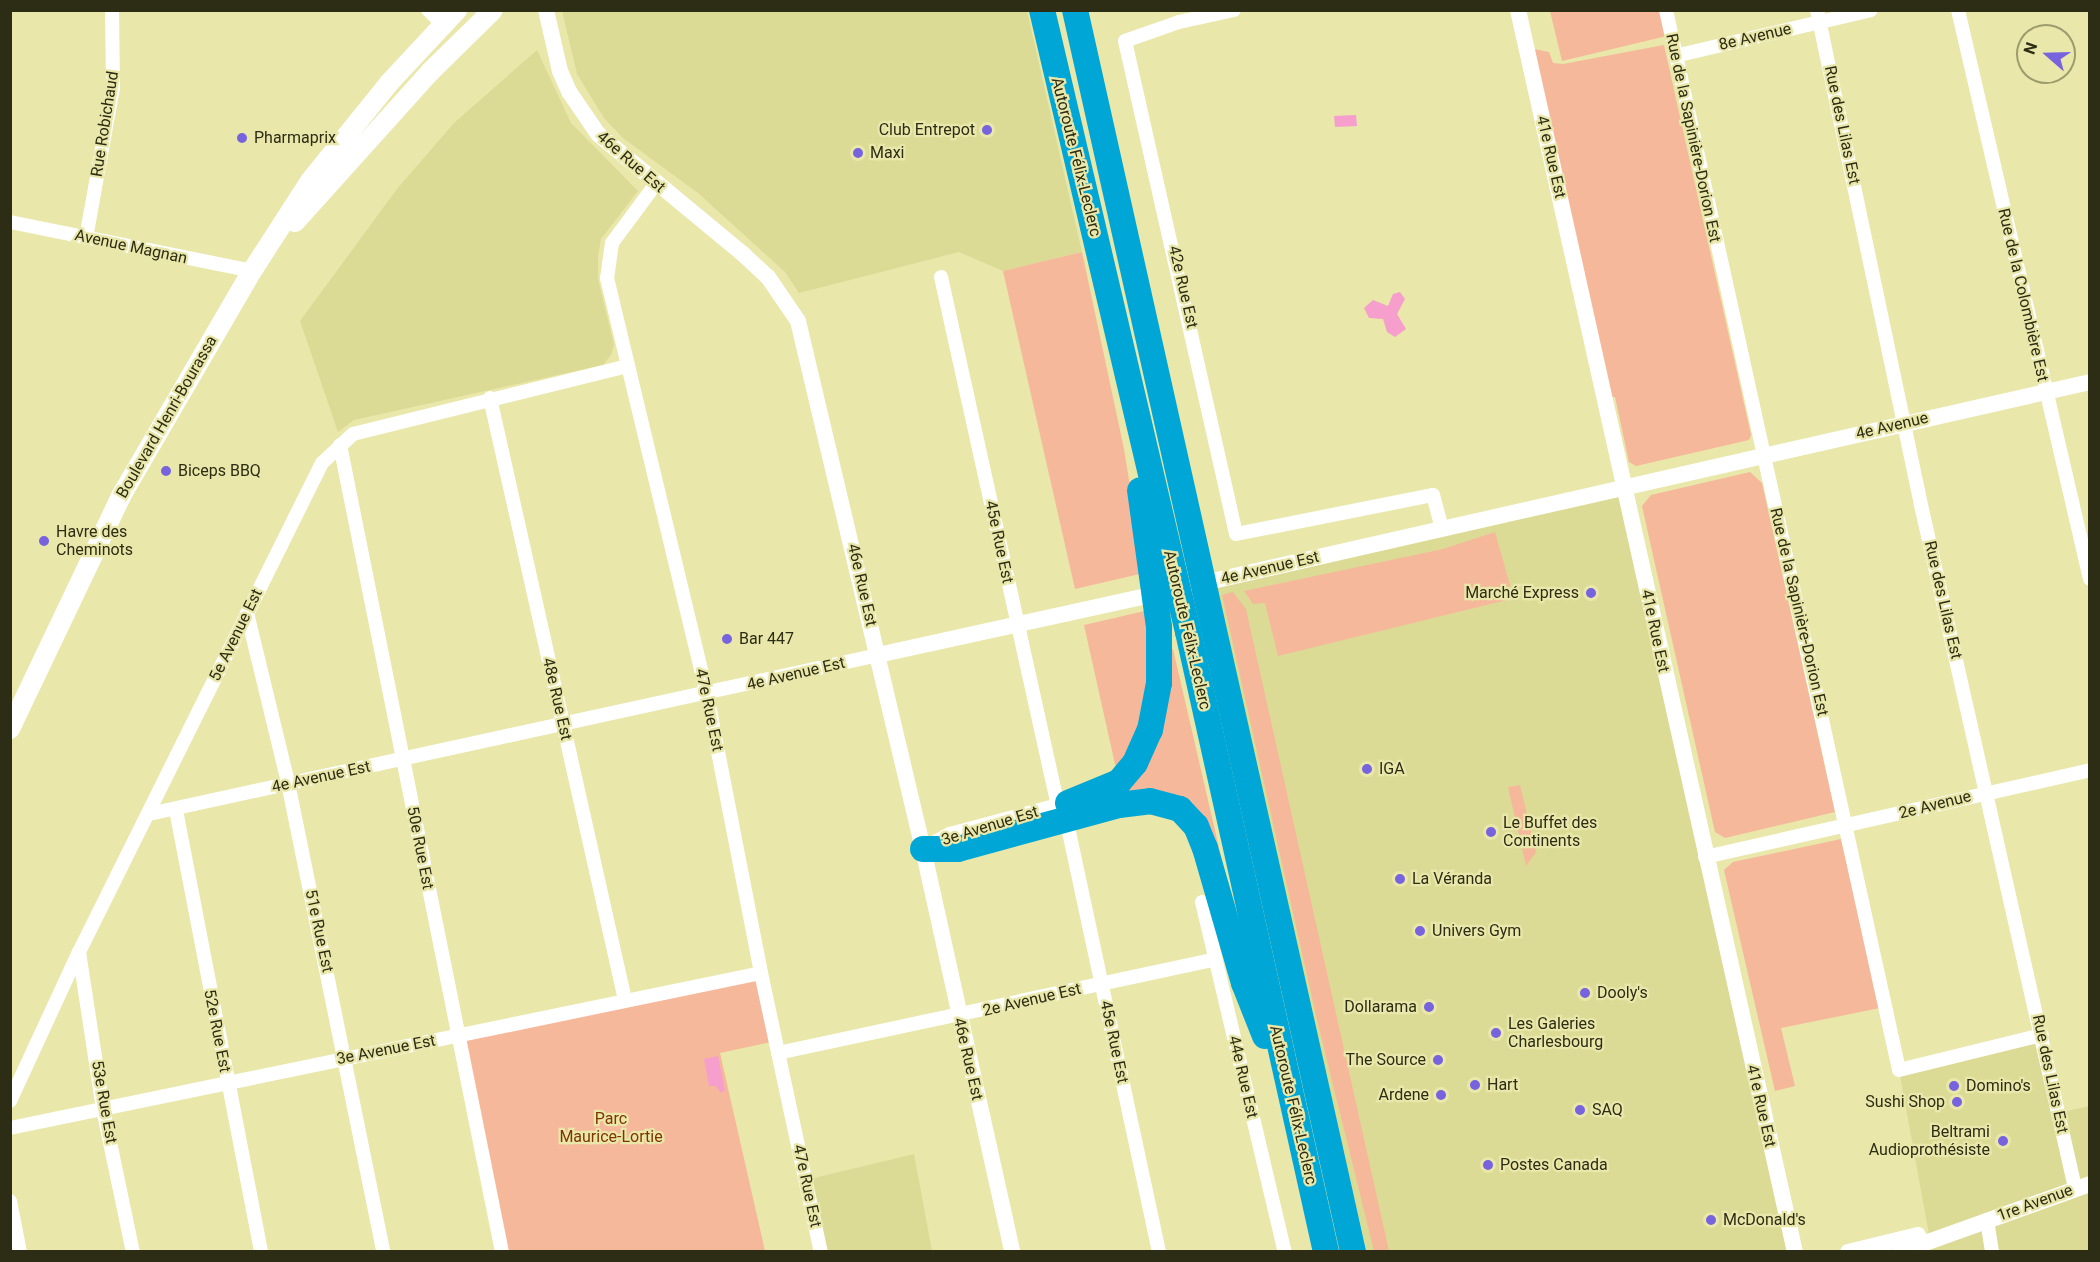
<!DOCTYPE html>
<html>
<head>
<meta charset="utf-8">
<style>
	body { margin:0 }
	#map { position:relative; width:2100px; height:1262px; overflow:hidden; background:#e9e7aa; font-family:Roboto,sans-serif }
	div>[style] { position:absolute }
	.built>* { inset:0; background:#dcdb95 }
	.green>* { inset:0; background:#f6b89a }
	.water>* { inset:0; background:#f69fcd }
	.minor>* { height:14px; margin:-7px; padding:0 7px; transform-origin:7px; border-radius:7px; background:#fff }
	.tertiary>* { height:16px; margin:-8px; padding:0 8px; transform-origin:8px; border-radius:8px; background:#fff }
	.secondary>* { height:20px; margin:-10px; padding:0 10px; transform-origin:10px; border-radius:10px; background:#fff }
	.motorway>* { height:26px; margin:-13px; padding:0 13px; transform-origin:13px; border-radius:13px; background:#00a7d6 }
	.dots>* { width:16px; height:16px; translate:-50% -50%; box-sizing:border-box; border:3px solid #e9e7aa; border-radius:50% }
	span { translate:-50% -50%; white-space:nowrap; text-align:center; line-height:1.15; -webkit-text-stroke:4.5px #e9e7aa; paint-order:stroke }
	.street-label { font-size:16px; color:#2d2c14 }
	.poi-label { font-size:16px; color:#2d2c14 }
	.right { translate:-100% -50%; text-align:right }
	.left { translate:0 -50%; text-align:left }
	.park-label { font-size:16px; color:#803501 }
	.frame { position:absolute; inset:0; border:12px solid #2d2c14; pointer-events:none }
	.north { position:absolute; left:2016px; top:24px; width:60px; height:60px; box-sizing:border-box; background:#e9e7aa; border:2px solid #9e9c6e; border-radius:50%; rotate:290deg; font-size:16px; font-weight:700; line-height:24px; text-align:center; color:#2d2c14 }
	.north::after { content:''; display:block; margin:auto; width:21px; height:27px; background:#7763de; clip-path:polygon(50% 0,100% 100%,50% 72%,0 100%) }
</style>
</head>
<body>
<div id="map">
	<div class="built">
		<i style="clip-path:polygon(562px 11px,1027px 11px,1082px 252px,1003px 271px,959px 252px,799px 293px,785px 272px,698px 193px,623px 138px,604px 118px,577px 74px)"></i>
		<i style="clip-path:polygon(537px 50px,571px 123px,638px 191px,601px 239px,598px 256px,598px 279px,614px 345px,611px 355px,603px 365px,354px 420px,338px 432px,300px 321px,397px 189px,454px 123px)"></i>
		<i style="clip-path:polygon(1623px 486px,1795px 1251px,1367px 1251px,1216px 637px,1217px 580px)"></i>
		<i style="clip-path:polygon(2042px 1035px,2059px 1113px,2089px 1106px,2089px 1251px,1932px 1251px,1899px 1070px)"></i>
		<i style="clip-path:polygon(914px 1154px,932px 1251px,821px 1251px,806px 1180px)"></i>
	</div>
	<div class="green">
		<i style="clip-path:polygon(1550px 11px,1666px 11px,1671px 35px,1562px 61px)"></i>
		<i style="clip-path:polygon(1664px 45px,1751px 435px,1749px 440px,1636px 466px,1629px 462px,1615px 397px,1611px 397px,1534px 49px,1549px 52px,1553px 63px,1563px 64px)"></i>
		<i style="clip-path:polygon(1082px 252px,1124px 449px,1144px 573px,1075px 589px,1003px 271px)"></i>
		<i style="clip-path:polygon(1750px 472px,1762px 483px,1835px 812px,1725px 838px,1715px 832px,1642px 506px,1651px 495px)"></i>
		<i style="clip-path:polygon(1495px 532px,1510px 585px,1507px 600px,1278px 656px,1265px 603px,1253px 604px,1244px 591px,1443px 549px)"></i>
		<i style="clip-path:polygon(1233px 592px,1246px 609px,1389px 1251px,1374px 1251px,1317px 1020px,1222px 595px)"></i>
		<i style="clip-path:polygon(1149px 610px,1151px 635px,1144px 730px,1117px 773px,1084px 625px)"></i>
		<i style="clip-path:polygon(1173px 649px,1226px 878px,1205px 830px,1112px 795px,1155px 750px,1166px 650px)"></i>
		<i style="clip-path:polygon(1520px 785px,1536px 852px,1526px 866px,1508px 787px)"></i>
		<i style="clip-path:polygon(1841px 839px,1880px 1008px,1781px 1028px,1795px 1086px,1775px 1091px,1724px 870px,1733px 862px)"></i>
		<i style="clip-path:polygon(761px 973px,776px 1041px,720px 1053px,765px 1251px,502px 1251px,458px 1036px)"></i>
	</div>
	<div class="water">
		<i style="clip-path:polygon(1356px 115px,1357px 126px,1335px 127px,1334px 116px)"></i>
		<i style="clip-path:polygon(1400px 292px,1405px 299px,1397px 314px,1406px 329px,1395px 337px,1387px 332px,1383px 319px,1369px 318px,1364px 308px,1373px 300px,1388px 306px,1393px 294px)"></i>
		<i style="clip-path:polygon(718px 1056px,725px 1090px,721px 1093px,716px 1086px,709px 1086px,704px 1059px)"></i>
	</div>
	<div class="minor">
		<i style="left:428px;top:10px;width:21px;rotate:43deg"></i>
		<i style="left:1234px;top:10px;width:56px;rotate:167.7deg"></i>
		<i style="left:1179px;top:22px;width:57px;rotate:160.6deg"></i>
		<i style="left:1125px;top:41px;width:505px;rotate:77.31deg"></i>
		<i style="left:1236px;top:534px;width:201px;rotate:-11.2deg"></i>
		<i style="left:1433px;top:495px;width:34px;rotate:75deg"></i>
		<i style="left:1666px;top:10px;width:1085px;rotate:77.6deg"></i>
		<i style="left:1899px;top:1070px;width:147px;rotate:-13.8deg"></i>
		<i style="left:1817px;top:10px;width:506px;rotate:78.13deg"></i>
		<i style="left:1921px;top:505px;width:700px;rotate:77.29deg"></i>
		<i style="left:1958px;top:10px;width:584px;rotate:76.94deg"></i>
		<i style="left:1675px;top:56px;width:201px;rotate:-13.2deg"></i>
		<i style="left:655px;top:185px;width:72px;rotate:126.6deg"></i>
		<i style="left:612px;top:243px;width:35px;rotate:98deg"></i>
		<i style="left:607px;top:278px;width:429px;rotate:76.5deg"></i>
		<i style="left:707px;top:695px;width:283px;rotate:79deg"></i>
		<i style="left:761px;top:973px;width:285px;rotate:77.9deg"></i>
		<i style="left:10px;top:222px;width:247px;rotate:11.4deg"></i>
		<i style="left:86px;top:238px;width:152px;rotate:-79.8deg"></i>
		<i style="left:113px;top:88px;width:78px;rotate:-90.7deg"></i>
		<i style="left:941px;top:277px;width:542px;rotate:77.53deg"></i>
		<i style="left:490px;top:398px;width:617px;rotate:77.36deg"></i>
		<i style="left:340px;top:445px;width:823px;rotate:78.65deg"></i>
		<i style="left:247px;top:613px;width:175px;rotate:76.4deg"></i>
		<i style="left:288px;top:783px;width:479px;rotate:78.5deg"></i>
		<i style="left:176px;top:810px;width:450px;rotate:79.1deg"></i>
		<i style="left:149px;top:814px;width:746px;rotate:-12.3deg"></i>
		<i style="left:1069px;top:832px;width:430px;rotate:77.9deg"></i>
		<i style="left:1705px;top:857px;width:395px;rotate:-12.7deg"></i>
		<i style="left:1202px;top:902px;width:360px;rotate:76.7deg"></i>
		<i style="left:79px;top:952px;width:159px;rotate:81.3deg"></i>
		<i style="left:103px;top:1109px;width:146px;rotate:78.2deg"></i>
		<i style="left:778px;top:1053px;width:447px;rotate:-12.1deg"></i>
		<i style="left:10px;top:1101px;width:164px;rotate:-65.2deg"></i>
		<i style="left:79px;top:952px;width:546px;rotate:-63.58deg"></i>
		<i style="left:322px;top:463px;width:42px;rotate:-43.1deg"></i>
		<i style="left:353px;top:434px;width:283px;rotate:-13.9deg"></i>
		<i style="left:10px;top:1128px;width:767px;rotate:-11.66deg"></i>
		<i style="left:10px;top:1201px;width:52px;rotate:78.9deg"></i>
		<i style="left:1987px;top:1220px;width:32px;rotate:81deg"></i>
	</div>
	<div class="tertiary">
		<i style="left:546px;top:10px;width:63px;rotate:77.1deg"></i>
		<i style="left:560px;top:71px;width:24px;rotate:66deg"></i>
		<i style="left:570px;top:93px;width:50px;rotate:55.7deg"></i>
		<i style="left:598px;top:134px;width:188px;rotate:39.6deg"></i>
		<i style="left:743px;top:254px;width:34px;rotate:43deg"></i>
		<i style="left:768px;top:277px;width:53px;rotate:55.7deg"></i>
		<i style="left:798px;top:321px;width:543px;rotate:76.68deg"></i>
		<i style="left:923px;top:849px;width:413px;rotate:77.5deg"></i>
		<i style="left:1518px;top:10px;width:1273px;rotate:77.43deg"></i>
		<i style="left:1195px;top:585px;width:918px;rotate:-12.78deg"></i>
		<i style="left:878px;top:655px;width:293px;rotate:-12.4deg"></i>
		<i style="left:928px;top:847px;width:25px;rotate:-29deg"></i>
		<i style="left:950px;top:835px;width:112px;rotate:-15deg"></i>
		<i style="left:1848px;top:1252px;width:72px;rotate:-13.7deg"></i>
		<i style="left:1900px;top:1252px;width:202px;rotate:-19.7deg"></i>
	</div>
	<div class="secondary">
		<i style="left:295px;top:222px;width:202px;rotate:-48deg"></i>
		<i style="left:430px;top:72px;width:88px;rotate:-44.5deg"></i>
		<i style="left:10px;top:729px;width:258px;rotate:-64.5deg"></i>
		<i style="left:121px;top:496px;width:260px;rotate:-59.8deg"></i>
		<i style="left:252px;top:271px;width:107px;rotate:-57.2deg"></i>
		<i style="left:310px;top:181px;width:126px;rotate:-51.1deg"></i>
		<i style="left:389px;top:83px;width:100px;rotate:-47deg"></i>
	</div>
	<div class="motorway">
		<i style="left:1042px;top:10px;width:639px;rotate:76.79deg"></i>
		<i style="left:1188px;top:632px;width:635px;rotate:77.45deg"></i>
		<i style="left:1075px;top:10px;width:1273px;rotate:77.38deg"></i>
		<i style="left:1068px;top:803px;width:55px;rotate:-22.4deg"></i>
		<i style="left:1119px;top:782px;width:25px;rotate:-50deg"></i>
		<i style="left:1135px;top:763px;width:36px;rotate:-66deg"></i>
		<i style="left:1150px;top:730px;width:48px;rotate:-79.2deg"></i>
		<i style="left:1159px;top:683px;width:56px;rotate:-90deg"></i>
		<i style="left:1159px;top:627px;width:138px;rotate:-97.9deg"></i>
		<i style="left:923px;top:849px;width:35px"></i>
		<i style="left:958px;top:849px;width:167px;rotate:-15.3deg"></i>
		<i style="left:1119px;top:805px;width:31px;rotate:-7deg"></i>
		<i style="left:1150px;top:801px;width:31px;rotate:15deg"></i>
		<i style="left:1180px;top:809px;width:23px;rotate:47deg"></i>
		<i style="left:1196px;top:826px;width:24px;rotate:68deg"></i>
		<i style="left:1205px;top:848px;width:141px;rotate:73.9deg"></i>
		<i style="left:1244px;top:983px;width:57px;rotate:68.4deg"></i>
	</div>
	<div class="dots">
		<i style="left:987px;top:130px;background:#7763de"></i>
		<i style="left:242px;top:138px;background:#7763de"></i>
		<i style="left:858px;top:153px;background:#7763de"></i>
		<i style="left:166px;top:471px;background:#7763de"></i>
		<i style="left:44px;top:541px;background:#7763de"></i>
		<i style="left:1591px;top:593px;background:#7763de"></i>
		<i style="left:727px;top:639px;background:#7763de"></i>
		<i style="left:1367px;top:769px;background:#7763de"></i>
		<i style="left:1491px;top:832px;background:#7763de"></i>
		<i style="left:1400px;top:879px;background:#7763de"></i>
		<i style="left:1420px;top:931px;background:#7763de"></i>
		<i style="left:1585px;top:993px;background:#7763de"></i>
		<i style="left:1429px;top:1007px;background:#7763de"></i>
		<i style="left:1496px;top:1033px;background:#7763de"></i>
		<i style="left:1438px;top:1060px;background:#7763de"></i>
		<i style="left:1475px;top:1085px;background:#7763de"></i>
		<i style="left:1954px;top:1086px;background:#7763de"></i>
		<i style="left:1441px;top:1095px;background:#7763de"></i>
		<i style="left:1957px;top:1102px;background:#7763de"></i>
		<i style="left:1580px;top:1110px;background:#7763de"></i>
		<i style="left:2003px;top:1141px;background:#7763de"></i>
		<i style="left:1488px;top:1165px;background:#7763de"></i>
		<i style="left:1711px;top:1220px;background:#7763de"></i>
	</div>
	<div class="street-label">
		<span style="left:1755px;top:37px;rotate:-13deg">8e Avenue</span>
		<span style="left:105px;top:124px;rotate:-81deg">Rue Robichaud</span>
		<span style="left:1842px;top:125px;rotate:78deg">Rue des Lilas Est</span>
		<span style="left:1693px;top:138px;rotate:78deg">Rue de la Sapinière-Dorion Est</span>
		<span style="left:1076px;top:157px;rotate:76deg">Autoroute Félix-Leclerc</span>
		<span style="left:1551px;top:157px;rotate:77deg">41e Rue Est</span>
		<span style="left:631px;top:162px;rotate:41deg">46e Rue Est</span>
		<span style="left:131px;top:247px;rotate:12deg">Avenue Magnan</span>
		<span style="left:1183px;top:287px;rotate:77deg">42e Rue Est</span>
		<span style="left:2023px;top:295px;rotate:77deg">Rue de la Colombière Est</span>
		<span style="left:167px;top:417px;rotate:-60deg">Boulevard Henri-Bourassa</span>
		<span style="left:1892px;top:426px;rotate:-13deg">4e Avenue</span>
		<span style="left:999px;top:542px;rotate:78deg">45e Rue Est</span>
		<span style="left:1270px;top:568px;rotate:-13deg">4e Avenue Est</span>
		<span style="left:862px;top:585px;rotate:77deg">46e Rue Est</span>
		<span style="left:1943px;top:600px;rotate:77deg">Rue des Lilas Est</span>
		<span style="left:1799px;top:612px;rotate:77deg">Rue de la Sapinière-Dorion Est</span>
		<span style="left:1187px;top:630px;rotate:77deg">Autoroute Félix-Leclerc</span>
		<span style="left:1655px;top:631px;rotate:78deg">41e Rue Est</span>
		<span style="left:236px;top:635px;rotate:-64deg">5e Avenue Est</span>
		<span style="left:796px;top:674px;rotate:-13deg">4e Avenue Est</span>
		<span style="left:557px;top:699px;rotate:77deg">48e Rue Est</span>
		<span style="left:709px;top:710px;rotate:78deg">47e Rue Est</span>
		<span style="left:321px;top:777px;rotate:-12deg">4e Avenue Est</span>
		<span style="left:1935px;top:805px;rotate:-14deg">2e Avenue</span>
		<span style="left:990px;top:826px;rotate:-17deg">3e Avenue Est</span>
		<span style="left:420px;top:848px;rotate:79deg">50e Rue Est</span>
		<span style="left:319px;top:931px;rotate:78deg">51e Rue Est</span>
		<span style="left:1032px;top:1000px;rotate:-13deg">2e Avenue Est</span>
		<span style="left:217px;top:1031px;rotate:79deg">52e Rue Est</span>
		<span style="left:1114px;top:1042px;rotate:78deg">45e Rue Est</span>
		<span style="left:386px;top:1050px;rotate:-11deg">3e Avenue Est</span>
		<span style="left:968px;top:1059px;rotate:77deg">46e Rue Est</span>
		<span style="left:2050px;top:1074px;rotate:78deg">Rue des Lilas Est</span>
		<span style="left:1243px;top:1077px;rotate:77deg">44e Rue Est</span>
		<span style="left:104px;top:1102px;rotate:80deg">53e Rue Est</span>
		<span style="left:1293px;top:1105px;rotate:77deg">Autoroute Félix-Leclerc</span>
		<span style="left:1761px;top:1106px;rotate:77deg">41e Rue Est</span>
		<span style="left:807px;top:1186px;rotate:78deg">47e Rue Est</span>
		<span style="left:2035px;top:1203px;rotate:-20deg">1re Avenue</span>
	</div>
	<div class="poi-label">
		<span class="right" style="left:975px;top:130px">Club Entrepot</span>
		<span class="left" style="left:254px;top:138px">Pharmaprix</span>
		<span class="left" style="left:870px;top:153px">Maxi</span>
		<span class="left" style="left:178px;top:471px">Biceps BBQ</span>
		<span class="left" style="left:56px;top:541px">Havre des<br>Cheminots</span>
		<span class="right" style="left:1579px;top:593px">Marché Express</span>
		<span class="left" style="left:739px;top:639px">Bar 447</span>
		<span class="left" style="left:1379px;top:769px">IGA</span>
		<span class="left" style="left:1503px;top:832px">Le Buffet des<br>Continents</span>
		<span class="left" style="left:1412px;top:879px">La Véranda</span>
		<span class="left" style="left:1432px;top:931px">Univers Gym</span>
		<span class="left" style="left:1597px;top:993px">Dooly's</span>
		<span class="right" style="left:1417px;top:1007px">Dollarama</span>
		<span class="left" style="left:1508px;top:1033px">Les Galeries<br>Charlesbourg</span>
		<span class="right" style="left:1426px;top:1060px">The Source</span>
		<span class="left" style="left:1487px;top:1085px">Hart</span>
		<span class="left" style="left:1966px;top:1086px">Domino's</span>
		<span class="right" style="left:1429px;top:1095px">Ardene</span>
		<span class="right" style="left:1945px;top:1102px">Sushi Shop</span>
		<span class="left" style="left:1592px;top:1110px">SAQ</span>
		<span class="right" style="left:1990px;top:1141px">Beltrami<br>Audioprothésiste</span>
		<span class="left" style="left:1500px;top:1165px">Postes Canada</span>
		<span class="left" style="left:1723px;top:1220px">McDonald's</span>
	</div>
	<div class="park-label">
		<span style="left:611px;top:1128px">Parc<br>Maurice-Lortie</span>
	</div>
	<div class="frame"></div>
	<div class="north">N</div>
</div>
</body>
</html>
